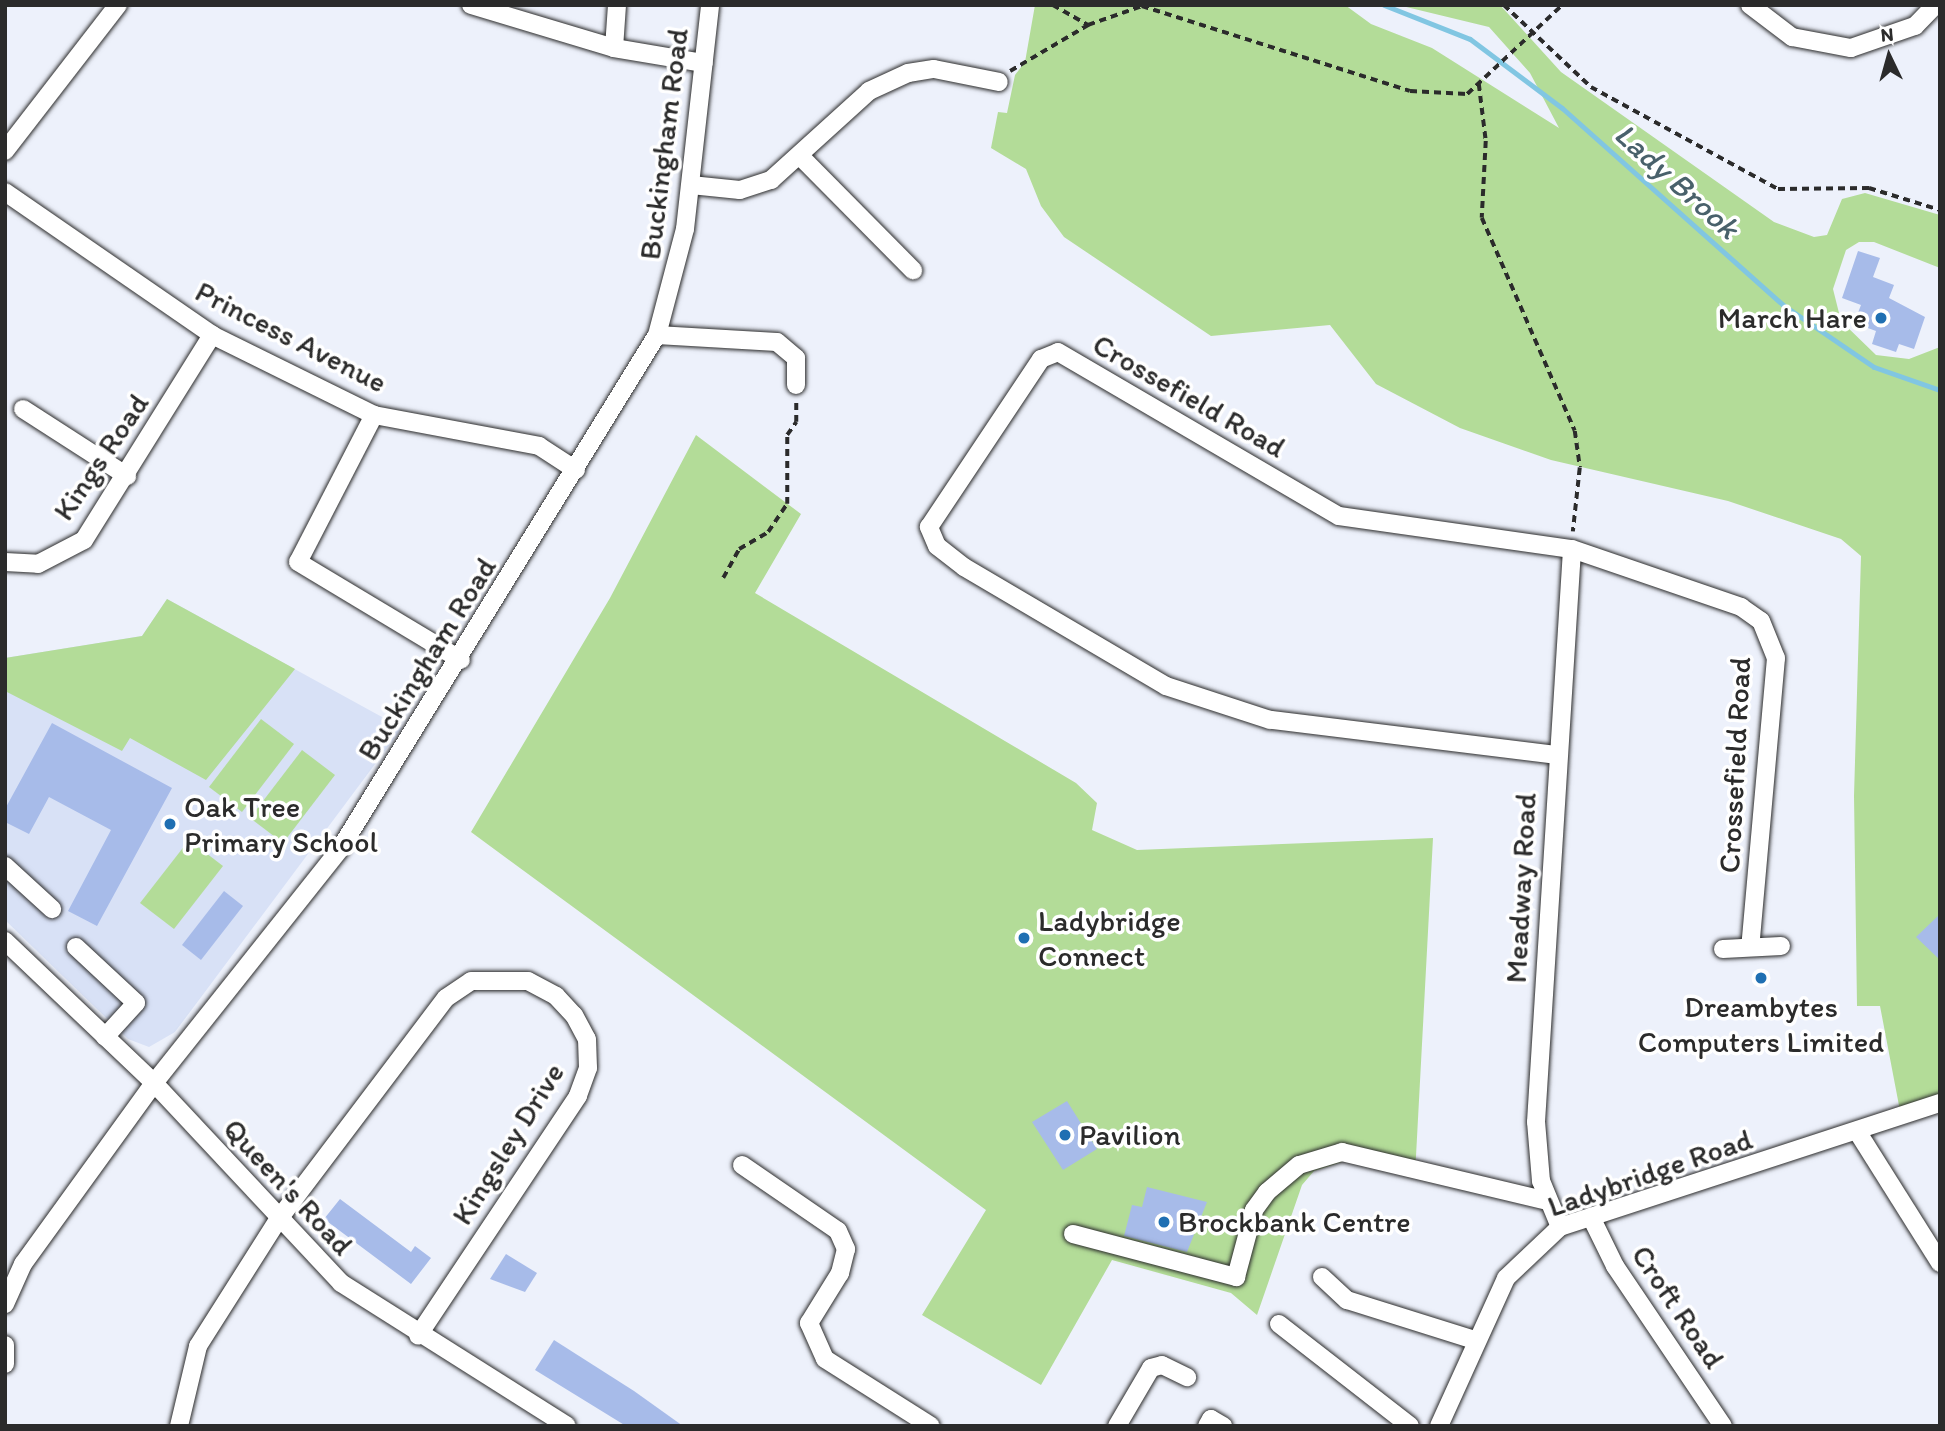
<!DOCTYPE html>
<html>
<head>
<meta charset="utf-8">
<style>
	body { margin:0 }
	#map { position:relative; width:1945px; height:1431px; overflow:hidden; background:#edf1fb; font-family:Itim,sans-serif }
	div>[style] { position:absolute }
	.built>* { inset:0; background:#d8e1f6 }
	.green>* { inset:0; background:#b3dc98 }
	.stream>* { height:5px; margin:-2.5px; padding:0 2.5px; transform-origin:2.5px; border-radius:2.5px; background:#81c6e2 }
	.building>* { inset:0; background:#a7bbe9 }
	.path>* { height:3.5px; margin-top:-1.75px; transform-origin:0; background:repeating-linear-gradient(90deg,#2b2b2b 0 7px,transparent 0 12px) }
	.roads { filter:drop-shadow(0 0 2px #2b2b2b) drop-shadow(0 0 2px #2b2b2b) }
	.minor>* { height:18px; margin:-9px; padding:0 9px; transform-origin:9px; border-radius:9px; background:#fff }
	.dots>* { width:19px; height:19px; translate:-50% -50%; box-sizing:border-box; border:4px solid #fff; border-radius:50% }
	span { translate:-50% -50%; white-space:nowrap; text-align:center; line-height:1.15; -webkit-text-stroke:7px #fff; paint-order:stroke }
	.street-label { font-size:30px; color:#2b2b2b }
	.poi-label { font-size:30px; color:#2b2b2b }
	.right { translate:-100% -50%; text-align:right }
	.left { translate:0 -50%; text-align:left }
	.water-label { font-size:32px; color:#49616b; font-style:italic }
	.frame { position:absolute; inset:0; border:7px solid #2b2b2b; pointer-events:none }
	.north { position:absolute; left:1854px; top:21px; width:70px; height:70px; -webkit-text-stroke:5px #fff; paint-order:stroke; rotate:355deg; font-size:19px; font-weight:700; line-height:28px; text-align:center; color:#2b2b2b }
	.north::after { content:''; display:block; margin:auto; width:24px; height:32px; background:#2b2b2b; clip-path:polygon(50% 0,100% 100%,50% 72%,0 100%) }
</style>
</head>
<body>
<div id="map">
	<div class="built">
		<i style="clip-path:polygon(167px 599px,402px 728px,175px 1032px,149px 1047px,128px 1039px,5px 920px,5px 658px,142px 636px)"></i>
	</div>
	<div class="green">
		<i style="clip-path:polygon(1035px 5px,1345px 5px,1371px 24px,1432px 48px,1559px 128px,1530px 73px,1489px 27px,1398px 5px,1500px 5px,1561px 72px,1774px 222px,1814px 237px,1827px 235px,1842px 199px,1865px 193px,1940px 215px,1940px 268px,1874px 242px,1859px 242px,1846px 250px,1833px 289px,1841px 321px,1876px 355px,1909px 359px,1940px 347px,1940px 1103px,1901px 1116px,1880px 1006px,1857px 1006px,1854px 796px,1861px 556px,1841px 539px,1728px 501px,1551px 460px,1460px 428px,1376px 384px,1330px 325px,1211px 336px,1064px 237px,1041px 206px,1026px 169px,991px 148px,998px 112px,1007px 113px,1015px 75px,1025px 62px)"></i>
		<i style="clip-path:polygon(696px 435px,801px 514px,755px 593px,1076px 783px,1097px 803px,1092px 830px,1137px 850px,1433px 838px,1415px 1175px,1345px 1161px,1314px 1171px,1302px 1185px,1257px 1315px,1231px 1293px,1112px 1260px,1041px 1385px,922px 1315px,986px 1210px,471px 832px,610px 598px)"></i>
		<i style="clip-path:polygon(167px 599px,295px 669px,206px 780px,130px 738px,122px 751px,5px 691px,5px 658px,142px 636px)"></i>
		<i style="clip-path:polygon(261px 719px,294px 744px,242px 812px,209px 787px)"></i>
		<i style="clip-path:polygon(302px 750px,335px 775px,283px 843px,250px 818px)"></i>
		<i style="clip-path:polygon(189px 840px,223px 866px,174px 929px,140px 903px)"></i>
	</div>
	<div class="stream">
		<i style="left:1384px;top:5px;width:92px;rotate:21.6deg"></i>
		<i style="left:1470px;top:39px;width:115px;rotate:36.9deg"></i>
		<i style="left:1562px;top:108px;width:296px;rotate:41.7deg"></i>
		<i style="left:1783px;top:305px;width:110px;rotate:34.3deg"></i>
		<i style="left:1874px;top:367px;width:70px;rotate:19.2deg"></i>
	</div>
	<div class="building">
		<i style="clip-path:polygon(1858px 251px,1880px 258px,1873px 277px,1894px 285px,1889px 298px,1925px 317px,1914px 349px,1899px 344px,1896px 352px,1872px 344px,1876px 331px,1854px 323px,1861px 305px,1842px 298px)"></i>
		<i style="clip-path:polygon(52px 723px,172px 788px,97px 926px,68px 911px,111px 830px,49px 797px,29px 834px,5px 822px,5px 809px)"></i>
		<i style="clip-path:polygon(224px 891px,243px 906px,201px 960px,182px 945px)"></i>
		<i style="clip-path:polygon(1940px 914px,1940px 960px,1916px 937px)"></i>
		<i style="clip-path:polygon(1067px 1101px,1097px 1149px,1063px 1170px,1032px 1122px)"></i>
		<i style="clip-path:polygon(1147px 1187px,1207px 1202px,1187px 1252px,1124px 1236px,1132px 1205px,1142px 1207px)"></i>
		<i style="clip-path:polygon(340px 1199px,411px 1252px,415px 1246px,431px 1258px,411px 1284px,324px 1219px)"></i>
		<i style="clip-path:polygon(506px 1254px,537px 1273px,525px 1292px,490px 1279px)"></i>
		<i style="clip-path:polygon(554px 1340px,634px 1391px,683px 1426px,626px 1426px,535px 1370px)"></i>
	</div>
	<div class="path">
		<i style="left:1053px;top:5px;width:40px;rotate:29.7deg"></i>
		<i style="left:1504px;top:5px;width:120px;rotate:43.3deg"></i>
		<i style="left:1591px;top:87px;width:213px;rotate:28.6deg"></i>
		<i style="left:1778px;top:189px;width:91px;rotate:-0.6deg"></i>
		<i style="left:1869px;top:188px;width:74px;rotate:17.2deg"></i>
		<i style="left:1010px;top:71px;width:91px;rotate:-30.5deg"></i>
		<i style="left:1088px;top:25px;width:57px;rotate:-19.4deg"></i>
		<i style="left:1142px;top:6px;width:281px;rotate:17.6deg"></i>
		<i style="left:1410px;top:91px;width:57px;rotate:3deg"></i>
		<i style="left:1467px;top:94px;width:130px;rotate:-43.1deg"></i>
		<i style="left:1479px;top:84px;width:57px;rotate:83deg"></i>
		<i style="left:1486px;top:141px;width:77px;rotate:93deg"></i>
		<i style="left:1482px;top:218px;width:232px;rotate:66.4deg"></i>
		<i style="left:1575px;top:431px;width:37px;rotate:82deg"></i>
		<i style="left:1580px;top:468px;width:64px;rotate:96.2deg"></i>
		<i style="left:723px;top:578px;width:33px;rotate:-61deg"></i>
		<i style="left:739px;top:549px;width:34px;rotate:-30deg"></i>
		<i style="left:768px;top:532px;width:34px;rotate:-56deg"></i>
		<i style="left:787px;top:504px;width:69px;rotate:-90deg"></i>
		<i style="left:787px;top:435px;width:16px;rotate:-55deg"></i>
		<i style="left:796px;top:422px;width:21px;rotate:-90deg"></i>
	</div>
	<div class="roads">
		<div class="minor">
			<i style="left:471px;top:5px;width:149px;rotate:16.7deg"></i>
			<i style="left:614px;top:48px;width:91px;rotate:9.5deg"></i>
			<i style="left:1750px;top:5px;width:53px;rotate:37.3deg"></i>
			<i style="left:1792px;top:37px;width:60px;rotate:10.6deg"></i>
			<i style="left:1851px;top:48px;width:68px;rotate:-19deg"></i>
			<i style="left:1915px;top:26px;width:29px;rotate:-46deg"></i>
			<i style="left:614px;top:48px;width:43px;rotate:-86deg"></i>
			<i style="left:5px;top:151px;width:185px;rotate:-52.3deg"></i>
			<i style="left:800px;top:156px;width:161px;rotate:45.3deg"></i>
			<i style="left:691px;top:185px;width:49px;rotate:5.8deg"></i>
			<i style="left:740px;top:190px;width:33px;rotate:-18deg"></i>
			<i style="left:771px;top:180px;width:132px;rotate:-42.2deg"></i>
			<i style="left:869px;top:91px;width:43px;rotate:-24.8deg"></i>
			<i style="left:908px;top:73px;width:26px;rotate:-9deg"></i>
			<i style="left:934px;top:69px;width:66px;rotate:11.3deg"></i>
			<i style="left:5px;top:192px;width:252px;rotate:34.6deg"></i>
			<i style="left:212px;top:335px;width:181px;rotate:26.3deg"></i>
			<i style="left:374px;top:415px;width:168px;rotate:10.6deg"></i>
			<i style="left:539px;top:446px;width:44px;rotate:33deg"></i>
			<i style="left:657px;top:335px;width:120px;rotate:3.3deg"></i>
			<i style="left:777px;top:342px;width:25px;rotate:40deg"></i>
			<i style="left:796px;top:358px;width:27px;rotate:90deg"></i>
			<i style="left:23px;top:409px;width:124px;rotate:32.8deg"></i>
			<i style="left:374px;top:415px;width:165px;rotate:117.3deg"></i>
			<i style="left:298px;top:562px;width:190px;rotate:31deg"></i>
			<i style="left:5px;top:562px;width:33px;rotate:3deg"></i>
			<i style="left:38px;top:564px;width:52px;rotate:-27.6deg"></i>
			<i style="left:84px;top:540px;width:242px;rotate:-58deg"></i>
			<i style="left:1557px;top:755px;width:289px;rotate:-173deg"></i>
			<i style="left:1270px;top:720px;width:109px;rotate:-161.9deg"></i>
			<i style="left:1166px;top:686px;width:234px;rotate:-149.5deg"></i>
			<i style="left:964px;top:567px;width:34px;rotate:-142deg"></i>
			<i style="left:937px;top:546px;width:21px;rotate:-113deg"></i>
			<i style="left:929px;top:527px;width:202px;rotate:-56.3deg"></i>
			<i style="left:1041px;top:359px;width:18px;rotate:-22deg"></i>
			<i style="left:1058px;top:352px;width:325px;rotate:30.3deg"></i>
			<i style="left:1339px;top:516px;width:235px;rotate:8.1deg"></i>
			<i style="left:1572px;top:549px;width:179px;rotate:18.9deg"></i>
			<i style="left:1741px;top:607px;width:24px;rotate:35deg"></i>
			<i style="left:1761px;top:621px;width:40px;rotate:68deg"></i>
			<i style="left:1776px;top:658px;width:290px;rotate:95.1deg"></i>
			<i style="left:5px;top:866px;width:64px;rotate:42.5deg"></i>
			<i style="left:5px;top:941px;width:206px;rotate:43.6deg"></i>
			<i style="left:154px;top:1083px;width:274px;rotate:46.9deg"></i>
			<i style="left:341px;top:1283px;width:267px;rotate:32.3deg"></i>
			<i style="left:76px;top:947px;width:82px;rotate:43deg"></i>
			<i style="left:136px;top:1003px;width:46px;rotate:132.4deg"></i>
			<i style="left:1723px;top:949px;width:58px;rotate:-3deg"></i>
			<i style="left:1857px;top:1131px;width:156px;rotate:57.8deg"></i>
			<i style="left:742px;top:1165px;width:116px;rotate:34.5deg"></i>
			<i style="left:838px;top:1231px;width:20px;rotate:66deg"></i>
			<i style="left:846px;top:1249px;width:25px;rotate:104deg"></i>
			<i style="left:840px;top:1273px;width:59px;rotate:121.8deg"></i>
			<i style="left:809px;top:1323px;width:39px;rotate:66deg"></i>
			<i style="left:825px;top:1359px;width:125px;rotate:32.3deg"></i>
			<i style="left:1591px;top:1217px;width:55px;rotate:63.9deg"></i>
			<i style="left:1615px;top:1266px;width:193px;rotate:56deg"></i>
			<i style="left:1560px;top:1227px;width:50px;rotate:-112.4deg"></i>
			<i style="left:1541px;top:1181px;width:59px;rotate:-94.8deg"></i>
			<i style="left:1536px;top:1122px;width:574px;rotate:-86.4deg"></i>
			<i style="left:1073px;top:1234px;width:169px;rotate:14.8deg"></i>
			<i style="left:1236px;top:1277px;width:69px;rotate:-75deg"></i>
			<i style="left:1254px;top:1210px;width:22px;rotate:-54deg"></i>
			<i style="left:1267px;top:1192px;width:42px;rotate:-40.2deg"></i>
			<i style="left:1299px;top:1165px;width:45px;rotate:-16.8deg"></i>
			<i style="left:1342px;top:1152px;width:212px;rotate:13.4deg"></i>
			<i style="left:1322px;top:1277px;width:34px;rotate:43deg"></i>
			<i style="left:1347px;top:1300px;width:134px;rotate:17.4deg"></i>
			<i style="left:5px;top:1304px;width:44px;rotate:-65.8deg"></i>
			<i style="left:23px;top:1264px;width:223px;rotate:-54.1deg"></i>
			<i style="left:154px;top:1083px;width:299px;rotate:-51.5deg"></i>
			<i style="left:340px;top:849px;width:604px;rotate:-58.34deg"></i>
			<i style="left:657px;top:335px;width:110px;rotate:-75.2deg"></i>
			<i style="left:685px;top:229px;width:225px;rotate:-83.6deg"></i>
			<i style="left:1279px;top:1324px;width:166px;rotate:37.9deg"></i>
			<i style="left:5px;top:1345px;width:19px;rotate:90deg"></i>
			<i style="left:179px;top:1426px;width:82px;rotate:-76.6deg"></i>
			<i style="left:198px;top:1346px;width:149px;rotate:-57.6deg"></i>
			<i style="left:278px;top:1220px;width:278px;rotate:-52.9deg"></i>
			<i style="left:446px;top:998px;width:30px;rotate:-34deg"></i>
			<i style="left:471px;top:981px;width:57px"></i>
			<i style="left:528px;top:981px;width:32px;rotate:28deg"></i>
			<i style="left:556px;top:996px;width:26px;rotate:47deg"></i>
			<i style="left:574px;top:1015px;width:27px;rotate:62deg"></i>
			<i style="left:587px;top:1039px;width:29px;rotate:88deg"></i>
			<i style="left:588px;top:1068px;width:30px;rotate:110deg"></i>
			<i style="left:578px;top:1096px;width:288px;rotate:123.7deg"></i>
			<i style="left:1117px;top:1426px;width:67px;rotate:-59.6deg"></i>
			<i style="left:1151px;top:1368px;width:11px;rotate:-15deg"></i>
			<i style="left:1162px;top:1365px;width:28px;rotate:26deg"></i>
			<i style="left:1207px;top:1426px;width:8px;rotate:-60deg"></i>
			<i style="left:1211px;top:1419px;width:14px;rotate:30deg"></i>
			<i style="left:1439px;top:1426px;width:162px;rotate:-65.6deg"></i>
			<i style="left:1506px;top:1278px;width:74px;rotate:-43.4deg"></i>
			<i style="left:1560px;top:1227px;width:400px;rotate:-18.1deg"></i>
		</div>
	</div>
	<div class="dots">
		<i style="left:1881px;top:318px;background:#1f6fb2"></i>
		<i style="left:170px;top:824px;background:#1f6fb2"></i>
		<i style="left:1024px;top:938px;background:#1f6fb2"></i>
		<i style="left:1761px;top:978px;background:#1f6fb2"></i>
		<i style="left:1065px;top:1135px;background:#1f6fb2"></i>
		<i style="left:1164px;top:1222px;background:#1f6fb2"></i>
	</div>
	<div class="street-label">
		<span style="left:664px;top:144px;rotate:-83deg">Buckingham Road</span>
		<span style="left:291px;top:337px;rotate:27deg">Princess Avenue</span>
		<span style="left:1189px;top:396px;rotate:30deg">Crossefield Road</span>
		<span style="left:101px;top:457px;rotate:-56deg">Kings Road</span>
		<span style="left:427px;top:659px;rotate:-58deg">Buckingham Road</span>
		<span style="left:1735px;top:765px;rotate:-87deg">Crossefield Road</span>
		<span style="left:1521px;top:888px;rotate:-87deg">Meadway Road</span>
		<span style="left:508px;top:1144px;rotate:-58deg">Kingsley Drive</span>
		<span style="left:1650px;top:1173px;rotate:-19deg">Ladybridge Road</span>
		<span style="left:288px;top:1187px;rotate:47deg">Queen's Road</span>
		<span style="left:1678px;top:1307px;rotate:56deg">Croft Road</span>
	</div>
	<div class="poi-label">
		<span class="right" style="left:1867px;top:318px">March Hare</span>
		<span class="left" style="left:184px;top:824px">Oak Tree<br>Primary School</span>
		<span class="left" style="left:1038px;top:938px">Ladybridge<br>Connect</span>
		<span style="left:1761px;top:1024px">Dreambytes<br>Computers Limited</span>
		<span class="left" style="left:1079px;top:1135px">Pavilion</span>
		<span class="left" style="left:1178px;top:1222px">Brockbank Centre</span>
	</div>
	<div class="water-label">
		<span style="left:1677px;top:181px;rotate:42deg">Lady Brook</span>
	</div>
	<div class="frame"></div>
	<div class="north">N</div>
</div>
</body>
</html>
